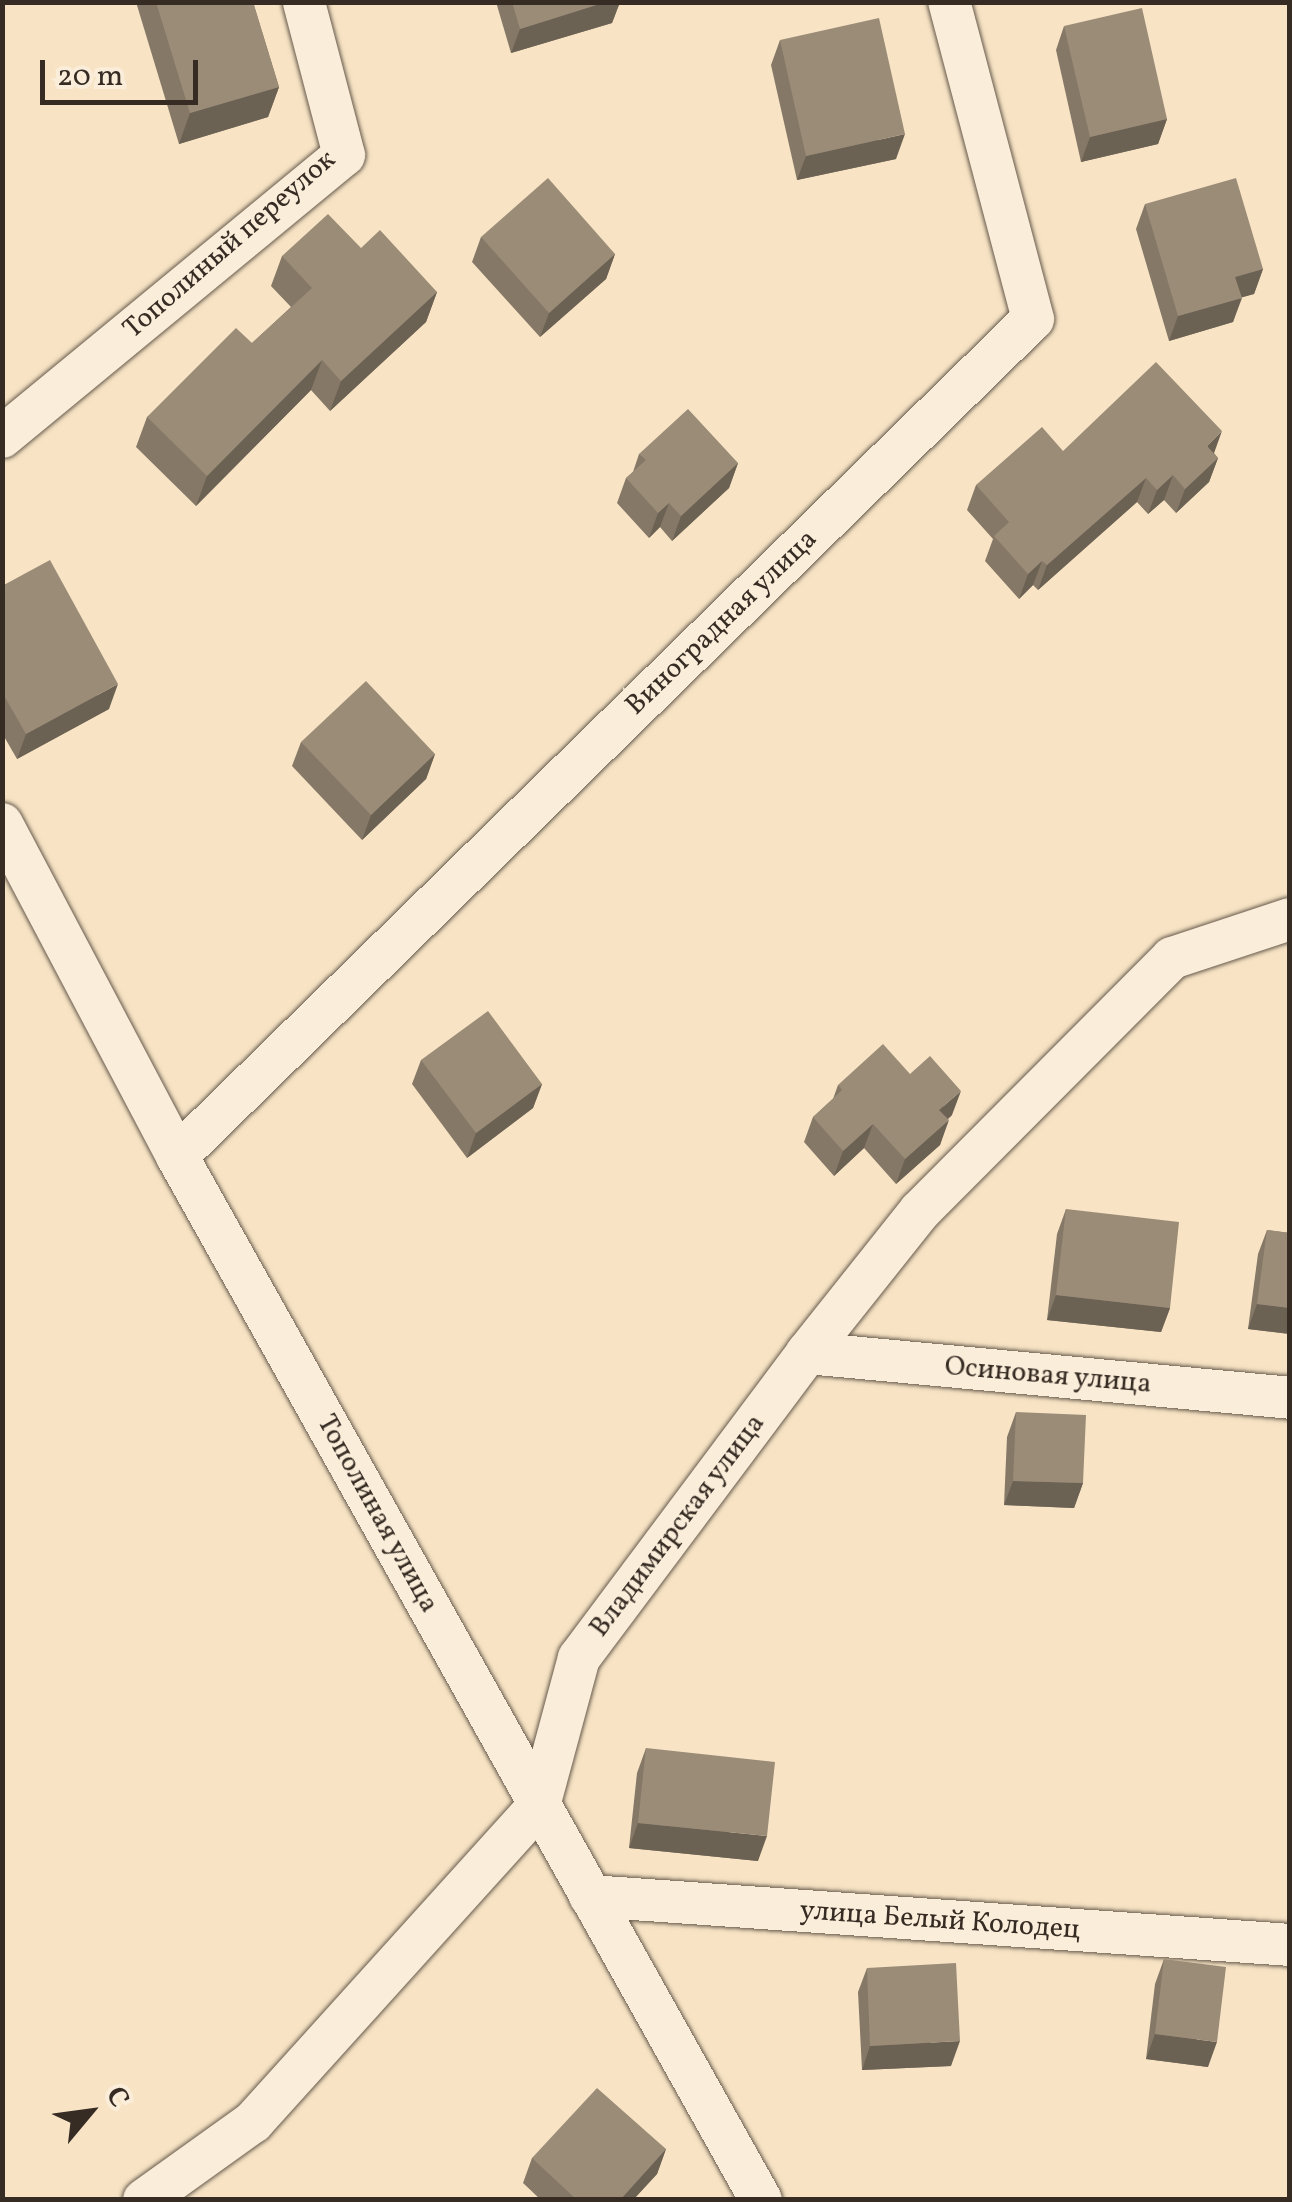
<!DOCTYPE html>
<html>
<head>
<meta charset="utf-8">
<style>
	body { margin:0 }
	#map { position:relative; width:1292px; height:2202px; overflow:hidden; background:#f8e4c5; font-family:Vollkorn,serif }
	div>[style] { position:absolute }
	.roads { filter:drop-shadow(0 0 2px #665a4c) drop-shadow(0 0 2px #665a4c) }
	.street>* { height:42px; margin:-21px; padding:0 21px; transform-origin:21px; border-radius:21px; background:#faedd9 }
	.wall>* { inset:0; background:#857867 }
	.shaded-wall>* { inset:0; background:#6c6254 }
	.building>* { inset:0; background:#9b8c78 }
	span { translate:-50% -50%; white-space:nowrap; text-align:center; line-height:1.15; -webkit-text-stroke:9px #faedd9; paint-order:stroke }
	.street-label { font-size:28px; color:#362c24 }
	.frame { position:absolute; inset:0; border:5px solid #362c24; pointer-events:none }
	.north { position:absolute; left:40px; top:2062px; width:100px; height:100px; -webkit-text-stroke:8px #faedd9; paint-order:stroke; rotate:61deg; font-size:28px; font-weight:700; line-height:40px; text-align:center; color:#362c24 }
	.north::after { content:''; display:block; margin:auto; width:35px; height:45px; background:#362c24; clip-path:polygon(50% 0,100% 100%,50% 72%,0 100%) }
	.scale { position:absolute; left:40px; top:60px; width:158px; height:45px; box-sizing:border-box; border:5px solid #362c24; border-top:0; padding-left:12px; font-size:30px; line-height:35px; white-space:nowrap; color:#362c24; -webkit-text-stroke:8px #faedd9; paint-order:stroke }
</style>
</head>
<body>
<div id="map">
	<div class="roads">
		<div class="street">
			<i style="left:2px;top:437px;width:443px;rotate:-39.5deg"></i>
			<i style="left:344px;top:155px;width:158px;rotate:-104.7deg"></i>
			<i style="left:2px;top:824px;width:375px;rotate:62.2deg"></i>
			<i style="left:177px;top:1156px;width:1196px;rotate:60.78deg"></i>
			<i style="left:177px;top:1156px;width:1197px;rotate:-44.36deg"></i>
			<i style="left:1033px;top:319px;width:328px;rotate:-104.8deg"></i>
			<i style="left:807px;top:1353px;width:485px;rotate:5.3deg"></i>
			<i style="left:590px;top:1896px;width:702px;rotate:4deg"></i>
			<i style="left:144px;top:2200px;width:134px;rotate:-35.6deg"></i>
			<i style="left:253px;top:2122px;width:426px;rotate:-47.9deg"></i>
			<i style="left:539px;top:1806px;width:153px;rotate:-74.9deg"></i>
			<i style="left:579px;top:1658px;width:381px;rotate:-53.2deg"></i>
			<i style="left:807px;top:1353px;width:181px;rotate:-51.5deg"></i>
			<i style="left:920px;top:1211px;width:357px;rotate:-45.1deg"></i>
			<i style="left:1172px;top:958px;width:124px;rotate:-18.3deg"></i>
		</div>
	</div>
	<div class="wall">
		<i style="clip-path:polygon(136px 2px,253px 2px,279px 87px,268px 117px,179px 144px)"></i>
		<i style="clip-path:polygon(496px 2px,620px 2px,612px 23px,511px 53px)"></i>
		<i style="clip-path:polygon(1064px 26px,1167px 119px,1158px 144px,1081px 162px,1056px 50px)"></i>
		<i style="clip-path:polygon(780px 40px,896px 159px,797px 180px,771px 65px)"></i>
		<i style="clip-path:polygon(1145px 204px,1263px 269px,1254px 294px,1241px 297px,1233px 322px,1169px 341px,1136px 229px)"></i>
		<i style="clip-path:polygon(481px 237px,615px 254px,606px 279px,540px 337px,472px 262px)"></i>
		<i style="clip-path:polygon(361px 248px,437px 292px,426px 322px,330px 411px,311px 390px,196px 506px,136px 447px,147px 417px,252px 343px,291px 307px,271px 286px,282px 256px)"></i>
		<i style="clip-path:polygon(1063px 451px,1214px 453px,1218px 458px,1209px 482px,1176px 513px,1164px 500px,1148px 514px,1137px 502px,1038px 590px,1033px 585px,1019px 599px,985px 561px,993px 539px,967px 510px,976px 485px)"></i>
		<i style="clip-path:polygon(639px 454px,738px 463px,729px 488px,672px 541px,660px 527px,649px 538px,617px 503px,626px 478px,633px 472px)"></i>
		<i style="clip-path:polygon(2px 586px,109px 709px,17px 759px,2px 733px)"></i>
		<i style="clip-path:polygon(301px 742px,435px 754px,426px 779px,362px 840px,292px 766px)"></i>
		<i style="clip-path:polygon(421px 1060px,542px 1084px,533px 1108px,467px 1158px,412px 1084px)"></i>
		<i style="clip-path:polygon(910px 1074px,952px 1115px,948px 1119px,940px 1145px,896px 1184px,864px 1148px,834px 1176px,804px 1142px,813px 1117px,833px 1099px,838px 1085px)"></i>
		<i style="clip-path:polygon(1066px 1209px,1170px 1308px,1161px 1332px,1047px 1320px,1057px 1234px)"></i>
		<i style="clip-path:polygon(1267px 1230px,1290px 1233px,1290px 1334px,1248px 1329px,1258px 1254px)"></i>
		<i style="clip-path:polygon(1016px 1412px,1083px 1483px,1074px 1508px,1004px 1505px,1007px 1437px)"></i>
		<i style="clip-path:polygon(646px 1748px,758px 1861px,629px 1848px,637px 1773px)"></i>
		<i style="clip-path:polygon(1164px 1959px,1208px 2067px,1146px 2059px,1155px 1984px)"></i>
		<i style="clip-path:polygon(867px 1968px,951px 2066px,862px 2070px,858px 1992px)"></i>
		<i style="clip-path:polygon(666px 2149px,657px 2174px,633px 2200px,541px 2200px,523px 2183px,532px 2158px)"></i>
	</div>
	<div class="shaded-wall">
		<i style="clip-path:polygon(606px 2px,620px 2px,612px 23px,511px 53px,520px 29px)"></i>
		<i style="clip-path:polygon(279px 87px,268px 117px,179px 144px,190px 113px)"></i>
		<i style="clip-path:polygon(1167px 119px,1158px 144px,1081px 162px,1090px 137px)"></i>
		<i style="clip-path:polygon(905px 134px,896px 159px,797px 180px,806px 156px)"></i>
		<i style="clip-path:polygon(615px 254px,606px 279px,540px 337px,549px 313px)"></i>
		<i style="clip-path:polygon(1263px 269px,1254px 294px,1226px 302px,1235px 277px)"></i>
		<i style="clip-path:polygon(437px 292px,426px 322px,330px 411px,341px 381px)"></i>
		<i style="clip-path:polygon(1242px 298px,1233px 322px,1169px 341px,1178px 316px)"></i>
		<i style="clip-path:polygon(322px 360px,311px 390px,196px 506px,207px 476px)"></i>
		<i style="clip-path:polygon(1222px 431px,1213px 456px,1207px 446px)"></i>
		<i style="clip-path:polygon(1218px 458px,1209px 482px,1176px 513px,1185px 489px)"></i>
		<i style="clip-path:polygon(738px 463px,729px 488px,672px 541px,681px 516px)"></i>
		<i style="clip-path:polygon(1173px 475px,1164px 500px,1148px 514px,1157px 490px)"></i>
		<i style="clip-path:polygon(1146px 478px,1137px 502px,1038px 590px,1047px 565px)"></i>
		<i style="clip-path:polygon(669px 503px,660px 527px,649px 538px,658px 513px)"></i>
		<i style="clip-path:polygon(1042px 561px,1033px 585px,1019px 599px,1028px 574px)"></i>
		<i style="clip-path:polygon(118px 684px,109px 709px,17px 759px,26px 734px)"></i>
		<i style="clip-path:polygon(435px 754px,426px 779px,362px 840px,371px 815px)"></i>
		<i style="clip-path:polygon(542px 1084px,533px 1108px,467px 1158px,476px 1133px)"></i>
		<i style="clip-path:polygon(961px 1091px,952px 1115px,930px 1135px,939px 1110px)"></i>
		<i style="clip-path:polygon(949px 1120px,940px 1145px,896px 1184px,905px 1159px)"></i>
		<i style="clip-path:polygon(873px 1124px,864px 1148px,834px 1176px,843px 1151px)"></i>
		<i style="clip-path:polygon(1056px 1295px,1170px 1308px,1161px 1332px,1047px 1320px)"></i>
		<i style="clip-path:polygon(1257px 1304px,1290px 1308px,1290px 1334px,1248px 1329px)"></i>
		<i style="clip-path:polygon(1013px 1481px,1083px 1483px,1074px 1508px,1004px 1505px)"></i>
		<i style="clip-path:polygon(638px 1823px,767px 1836px,758px 1861px,629px 1848px)"></i>
		<i style="clip-path:polygon(1155px 2034px,1217px 2042px,1208px 2067px,1146px 2059px)"></i>
		<i style="clip-path:polygon(960px 2041px,951px 2066px,862px 2070px,870px 2046px)"></i>
		<i style="clip-path:polygon(666px 2149px,657px 2174px,633px 2200px,620px 2200px)"></i>
	</div>
	<div class="building">
		<i style="clip-path:polygon(156px 2px,253px 2px,279px 87px,190px 113px)"></i>
		<i style="clip-path:polygon(512px 2px,606px 2px,520px 29px)"></i>
		<i style="clip-path:polygon(1142px 8px,1167px 119px,1090px 137px,1064px 26px)"></i>
		<i style="clip-path:polygon(879px 18px,905px 134px,806px 156px,780px 40px)"></i>
		<i style="clip-path:polygon(548px 178px,615px 254px,549px 313px,481px 237px)"></i>
		<i style="clip-path:polygon(1236px 178px,1263px 269px,1235px 277px,1242px 298px,1178px 316px,1145px 204px)"></i>
		<i style="clip-path:polygon(328px 214px,361px 248px,380px 230px,437px 292px,341px 381px,322px 360px,207px 476px,147px 417px,236px 328px,252px 343px,312px 288px,282px 256px)"></i>
		<i style="clip-path:polygon(1156px 362px,1222px 431px,1207px 446px,1218px 458px,1185px 489px,1173px 475px,1157px 490px,1146px 478px,1047px 565px,1042px 561px,1028px 574px,994px 536px,1009px 522px,976px 485px,1042px 427px,1063px 451px)"></i>
		<i style="clip-path:polygon(688px 409px,738px 463px,681px 516px,669px 503px,658px 513px,626px 478px,646px 460px,639px 454px)"></i>
		<i style="clip-path:polygon(50px 560px,118px 684px,26px 734px,2px 692px,2px 586px)"></i>
		<i style="clip-path:polygon(366px 681px,435px 754px,371px 815px,301px 742px)"></i>
		<i style="clip-path:polygon(488px 1011px,542px 1084px,476px 1133px,421px 1060px)"></i>
		<i style="clip-path:polygon(883px 1044px,910px 1074px,930px 1056px,961px 1091px,939px 1110px,949px 1120px,905px 1159px,873px 1124px,843px 1151px,813px 1117px,842px 1090px,838px 1085px)"></i>
		<i style="clip-path:polygon(1066px 1209px,1179px 1222px,1170px 1308px,1056px 1295px)"></i>
		<i style="clip-path:polygon(1267px 1230px,1290px 1233px,1290px 1308px,1257px 1304px)"></i>
		<i style="clip-path:polygon(1016px 1412px,1086px 1415px,1083px 1483px,1013px 1481px)"></i>
		<i style="clip-path:polygon(646px 1748px,775px 1762px,767px 1836px,638px 1823px)"></i>
		<i style="clip-path:polygon(1164px 1959px,1226px 1967px,1217px 2042px,1155px 2034px)"></i>
		<i style="clip-path:polygon(956px 1963px,960px 2041px,870px 2046px,867px 1968px)"></i>
		<i style="clip-path:polygon(597px 2088px,666px 2149px,620px 2200px,577px 2200px,532px 2158px)"></i>
	</div>
	<div class="street-label">
		<span style="left:230px;top:245px;rotate:-41deg">Тополиный переулок</span>
		<span style="left:722px;top:623px;rotate:-44deg">Виноградная улица</span>
		<span style="left:1048px;top:1376px;rotate:5deg">Осиновая улица</span>
		<span style="left:377px;top:1514px;rotate:61deg">Тополиная улица</span>
		<span style="left:678px;top:1526px;rotate:-53deg">Владимирская улица</span>
		<span style="left:940px;top:1921px;rotate:4deg">улица Белый Колодец</span>
	</div>
	<div class="frame"></div>
	<div class="north">С</div>
	<div class="scale">20 m</div>
</div>
</body>
</html>
